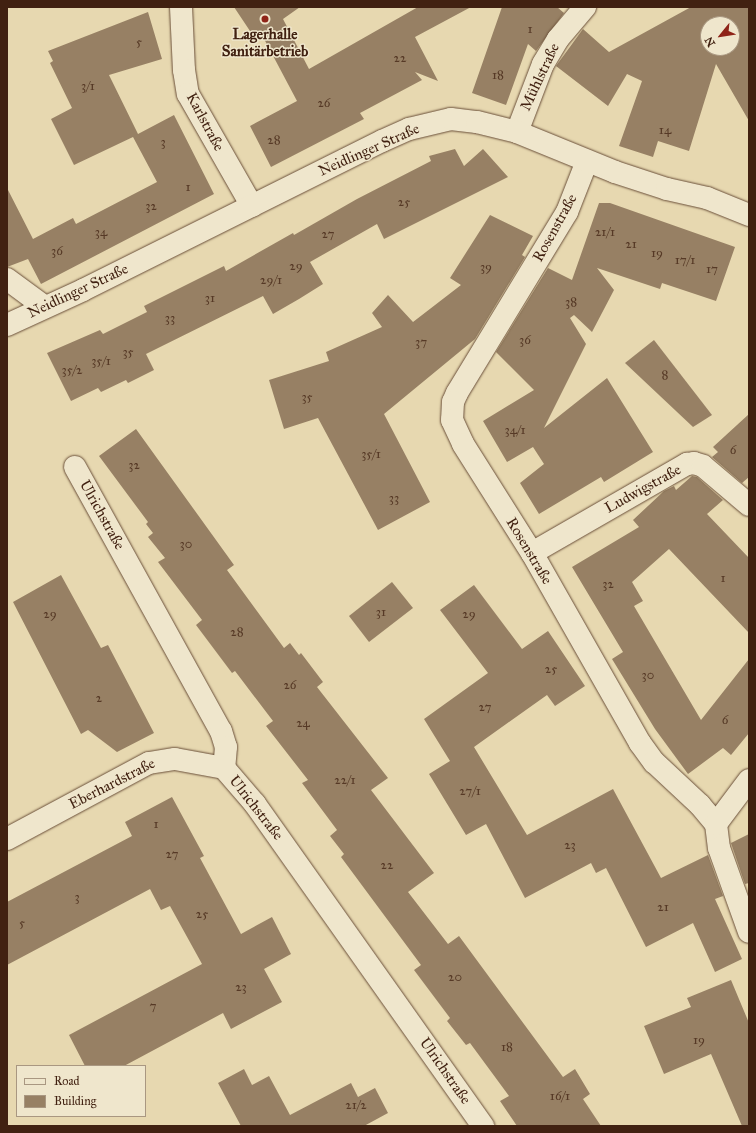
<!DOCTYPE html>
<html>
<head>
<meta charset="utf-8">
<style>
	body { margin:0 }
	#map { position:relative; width:756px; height:1133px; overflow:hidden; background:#e7d8b0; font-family:"IM FELL Great Primer",serif }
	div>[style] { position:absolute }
	.building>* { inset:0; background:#978064 }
	.roads { filter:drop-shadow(0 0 1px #6a4f39) drop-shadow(0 0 1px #6a4f39) }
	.minor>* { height:22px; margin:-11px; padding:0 11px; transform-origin:11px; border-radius:11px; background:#efe6cc }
	.dots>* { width:11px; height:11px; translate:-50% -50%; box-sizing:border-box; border:2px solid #efe6cc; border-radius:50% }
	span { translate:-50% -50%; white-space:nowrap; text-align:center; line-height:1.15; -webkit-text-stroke:3px #efe6cc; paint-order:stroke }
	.number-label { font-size:13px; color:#563926 }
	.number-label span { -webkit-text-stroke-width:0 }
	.poi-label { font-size:15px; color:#412111; font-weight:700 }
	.street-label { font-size:15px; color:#412111 }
	.frame { position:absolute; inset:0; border:8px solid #412111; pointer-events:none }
	.legend { position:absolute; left:16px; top:1065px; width:130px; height:52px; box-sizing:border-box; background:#efe6cc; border:1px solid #a99781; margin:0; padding:5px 7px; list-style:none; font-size:12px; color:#412111 }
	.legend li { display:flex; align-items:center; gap:8px; height:20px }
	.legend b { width:20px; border:1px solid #a99781 }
	.north { position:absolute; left:700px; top:16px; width:40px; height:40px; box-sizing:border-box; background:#efe6cc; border:1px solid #a99781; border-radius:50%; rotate:240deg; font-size:11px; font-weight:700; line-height:16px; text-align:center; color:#412111 }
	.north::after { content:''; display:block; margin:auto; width:14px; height:18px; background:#8f2418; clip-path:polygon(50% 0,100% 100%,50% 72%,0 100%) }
</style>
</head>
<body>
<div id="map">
	<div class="building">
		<i style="clip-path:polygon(234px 7px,300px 7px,283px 19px,309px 69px,418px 7px,471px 7px,415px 37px,438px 81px,415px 72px,422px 80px,360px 113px,364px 119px,271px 167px,250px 126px,297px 101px,262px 35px,256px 40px)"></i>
		<i style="clip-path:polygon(502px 7px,557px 7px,564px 13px,536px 51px,528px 44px,506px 105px,472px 93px)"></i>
		<i style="clip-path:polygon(evenodd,691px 7px,749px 7px,749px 121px,716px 64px,689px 151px,658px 141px,653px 157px,619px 146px,642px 81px,627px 74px,608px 106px,556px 66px,583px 29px,609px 52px,691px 7px,708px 24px,732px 24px,732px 48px,708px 48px,708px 24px)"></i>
		<i style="clip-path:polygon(148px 12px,162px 59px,109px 75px,138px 134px,174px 115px,214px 194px,41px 284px,28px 259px,7px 267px,7px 188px,33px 239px,73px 218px,76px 224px,157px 182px,133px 137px,74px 165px,51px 119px,72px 108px,50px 63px,53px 61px,48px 51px)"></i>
		<i style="clip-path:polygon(455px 149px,464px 166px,483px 149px,508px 177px,384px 239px,377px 224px,310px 262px,323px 284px,299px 299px,273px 314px,263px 296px,146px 354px,154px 370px,128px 383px,126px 380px,101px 392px,98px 388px,71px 401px,47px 353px,100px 330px,103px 334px,147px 312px,144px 306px,224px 266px,226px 271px,293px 233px,294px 235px,357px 199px,431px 161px,429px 156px)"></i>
		<i style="clip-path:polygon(599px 203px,610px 203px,735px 247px,716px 301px,662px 283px,660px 289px,597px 268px,614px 290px,592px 332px,574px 315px,570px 318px,586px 344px,544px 428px,607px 378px,653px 452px,604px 482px,601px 477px,539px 514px,520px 483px,544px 464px,533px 447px,507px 462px,483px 421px,534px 390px,496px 352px,548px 268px,572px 280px)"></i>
		<i style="clip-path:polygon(490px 215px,533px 236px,522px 255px,525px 257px,475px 339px,384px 414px,430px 502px,378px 530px,318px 418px,284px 429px,269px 380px,329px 361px,326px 352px,382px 327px,372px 313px,388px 295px,413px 322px,461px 285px,450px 278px)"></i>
		<i style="clip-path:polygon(654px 340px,712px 415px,693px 427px,625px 363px)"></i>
		<i style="clip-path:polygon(749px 414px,749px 477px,742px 483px,712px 457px,718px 452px,713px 447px)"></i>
		<i style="clip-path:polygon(136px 429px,234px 565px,227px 570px,284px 648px,290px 643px,299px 655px,301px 653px,323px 682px,317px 687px,388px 778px,371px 790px,434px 873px,408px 892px,448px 944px,459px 936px,563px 1077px,575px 1069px,590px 1094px,583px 1099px,601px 1126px,517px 1126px,500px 1101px,509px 1096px,470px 1043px,466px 1045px,447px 1021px,450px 1018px,414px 970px,421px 965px,341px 857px,344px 854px,330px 836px,337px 830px,302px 783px,308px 780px,266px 726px,273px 721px,235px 671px,232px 673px,196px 625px,202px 620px,158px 562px,165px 558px,148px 537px,153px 533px,146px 524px,148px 522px,99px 456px)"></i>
		<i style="clip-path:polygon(692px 476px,697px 477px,723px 500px,707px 514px,749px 558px,749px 633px,669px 549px,632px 582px,643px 601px,634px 606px,701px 720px,749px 659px,749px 733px,731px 755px,723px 748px,688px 774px,655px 729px,612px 659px,623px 652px,572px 567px,639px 527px,633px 520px,664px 491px,674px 486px,676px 490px)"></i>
		<i style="clip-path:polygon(61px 575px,101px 648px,108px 645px,154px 733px,117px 752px,88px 730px,81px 734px,13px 602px)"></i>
		<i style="clip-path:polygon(392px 582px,413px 608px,369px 642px,349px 616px)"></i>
		<i style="clip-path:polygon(474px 585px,522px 649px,548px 631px,585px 686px,555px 706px,547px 695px,474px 747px,527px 835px,613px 789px,661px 878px,708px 855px,723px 896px,715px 899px,742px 959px,715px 972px,693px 923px,646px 947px,606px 868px,596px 873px,591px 863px,525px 898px,486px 824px,466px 835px,429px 774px,450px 761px,424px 719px,488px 673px,440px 610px)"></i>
		<i style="clip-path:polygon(172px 797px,204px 856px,200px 858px,241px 934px,272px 917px,291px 954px,264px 969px,282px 1002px,231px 1029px,223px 1013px,124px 1066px,85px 1066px,69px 1035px,202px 964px,170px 906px,161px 910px,150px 889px,7px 965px,7px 902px,132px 836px,125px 822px)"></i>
		<i style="clip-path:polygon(749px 834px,749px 883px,745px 884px,731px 843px)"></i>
		<i style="clip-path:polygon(731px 980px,749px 1023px,749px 1126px,742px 1126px,711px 1054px,664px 1074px,644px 1026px,691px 1007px,687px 998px)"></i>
		<i style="clip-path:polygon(244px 1069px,252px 1085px,269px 1076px,290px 1115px,351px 1083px,358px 1097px,375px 1088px,388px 1113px,364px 1126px,241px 1126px,218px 1083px)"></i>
	</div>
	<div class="roads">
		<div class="minor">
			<i style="left:181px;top:7px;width:63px;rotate:87.3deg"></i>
			<i style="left:184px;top:70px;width:24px;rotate:81deg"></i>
			<i style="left:188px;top:94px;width:129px;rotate:60.3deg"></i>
			<i style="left:517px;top:132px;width:73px;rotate:-69.1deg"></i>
			<i style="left:543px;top:64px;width:29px;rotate:-59deg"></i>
			<i style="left:558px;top:39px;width:42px;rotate:-49.8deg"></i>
			<i style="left:587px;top:161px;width:55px;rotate:111.4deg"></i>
			<i style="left:567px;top:212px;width:212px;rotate:121.3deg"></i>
			<i style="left:457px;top:393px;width:10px;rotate:114deg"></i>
			<i style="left:453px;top:402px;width:18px;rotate:93deg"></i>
			<i style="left:452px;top:420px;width:26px;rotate:65deg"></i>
			<i style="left:463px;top:444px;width:129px;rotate:57.7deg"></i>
			<i style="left:532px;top:553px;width:219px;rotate:60.4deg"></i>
			<i style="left:640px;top:743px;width:24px;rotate:54deg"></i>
			<i style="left:654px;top:762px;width:63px;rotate:43.1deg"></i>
			<i style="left:700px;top:805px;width:25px;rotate:50deg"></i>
			<i style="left:716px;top:824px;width:24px;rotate:83deg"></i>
			<i style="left:719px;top:848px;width:89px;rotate:70.3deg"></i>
			<i style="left:7px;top:279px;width:47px;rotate:36.4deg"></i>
			<i style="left:7px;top:325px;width:84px;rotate:-24.7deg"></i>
			<i style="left:83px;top:290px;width:334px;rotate:-26.5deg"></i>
			<i style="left:382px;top:141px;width:30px;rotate:-24deg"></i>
			<i style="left:409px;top:129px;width:43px;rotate:-13.4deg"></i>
			<i style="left:451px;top:119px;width:26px;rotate:7deg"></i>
			<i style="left:477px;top:122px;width:41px;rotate:14deg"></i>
			<i style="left:517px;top:132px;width:106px;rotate:22.2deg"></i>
			<i style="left:615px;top:172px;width:55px;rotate:18.1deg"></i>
			<i style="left:667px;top:189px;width:41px;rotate:12.7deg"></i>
			<i style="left:707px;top:198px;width:45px;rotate:22deg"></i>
			<i style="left:75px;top:467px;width:302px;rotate:61.1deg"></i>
			<i style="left:221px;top:731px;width:17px;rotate:73deg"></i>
			<i style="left:226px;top:747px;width:21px;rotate:95deg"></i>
			<i style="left:532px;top:553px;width:179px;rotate:-29.9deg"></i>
			<i style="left:687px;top:464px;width:7px;rotate:-8deg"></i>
			<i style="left:694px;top:463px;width:9px;rotate:18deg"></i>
			<i style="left:703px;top:466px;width:60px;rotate:40.3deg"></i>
			<i style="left:224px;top:768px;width:48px;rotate:49.3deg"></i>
			<i style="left:255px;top:804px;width:395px;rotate:54.7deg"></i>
			<i style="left:716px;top:824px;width:55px;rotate:-53.1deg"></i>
			<i style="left:7px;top:839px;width:161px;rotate:-28.2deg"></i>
			<i style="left:149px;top:763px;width:26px;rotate:-9deg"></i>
			<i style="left:175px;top:759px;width:50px;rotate:10.4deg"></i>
		</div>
	</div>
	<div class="dots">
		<i style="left:265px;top:19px;background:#8f2418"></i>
	</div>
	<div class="number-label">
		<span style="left:530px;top:29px">1</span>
		<span style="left:139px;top:42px">5</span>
		<span style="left:400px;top:58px">22</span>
		<span style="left:498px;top:75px">18</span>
		<span style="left:88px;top:86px">3/1</span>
		<span style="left:324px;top:103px">26</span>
		<span style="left:665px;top:130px">14</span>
		<span style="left:274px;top:140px">28</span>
		<span style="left:163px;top:142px">3</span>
		<span style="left:188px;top:187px">1</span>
		<span style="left:404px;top:202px">25</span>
		<span style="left:151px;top:206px">32</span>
		<span style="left:101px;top:232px">34</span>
		<span style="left:605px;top:232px">21/1</span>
		<span style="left:328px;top:234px">27</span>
		<span style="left:631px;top:244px">21</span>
		<span style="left:57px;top:251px">36</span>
		<span style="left:657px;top:253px">19</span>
		<span style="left:685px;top:260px">17/1</span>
		<span style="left:296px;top:266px">29</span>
		<span style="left:486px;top:267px">39</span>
		<span style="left:712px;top:269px">17</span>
		<span style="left:271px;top:280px">29/1</span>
		<span style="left:210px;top:298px">31</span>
		<span style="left:571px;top:302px">38</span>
		<span style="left:170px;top:318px">33</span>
		<span style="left:525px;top:340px">36</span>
		<span style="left:421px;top:342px">37</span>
		<span style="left:128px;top:352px">35</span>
		<span style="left:101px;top:361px">35/1</span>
		<span style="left:72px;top:370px">35/2</span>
		<span style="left:665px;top:375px">8</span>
		<span style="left:307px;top:397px">35</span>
		<span style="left:515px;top:430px">34/1</span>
		<span style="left:733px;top:450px">6</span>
		<span style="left:371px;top:454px">35/1</span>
		<span style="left:134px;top:465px">32</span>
		<span style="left:394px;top:498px">33</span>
		<span style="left:186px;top:544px">30</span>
		<span style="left:723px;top:578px">1</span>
		<span style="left:608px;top:584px">32</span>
		<span style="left:381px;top:612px">31</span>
		<span style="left:50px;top:614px">29</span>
		<span style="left:469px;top:614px">29</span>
		<span style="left:237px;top:632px">28</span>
		<span style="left:551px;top:669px">25</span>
		<span style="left:648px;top:675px">30</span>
		<span style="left:290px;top:685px">26</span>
		<span style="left:99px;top:698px">2</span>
		<span style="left:485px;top:707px">27</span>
		<span style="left:725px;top:720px">6</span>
		<span style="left:303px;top:723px">24</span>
		<span style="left:345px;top:780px">22/1</span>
		<span style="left:470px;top:791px">27/1</span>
		<span style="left:156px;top:824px">1</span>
		<span style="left:570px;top:845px">23</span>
		<span style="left:172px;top:854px">27</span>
		<span style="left:387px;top:865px">22</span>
		<span style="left:77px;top:897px">3</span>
		<span style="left:663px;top:907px">21</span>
		<span style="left:202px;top:914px">25</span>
		<span style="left:22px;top:923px">5</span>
		<span style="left:455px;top:977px">20</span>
		<span style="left:241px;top:987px">23</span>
		<span style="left:153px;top:1006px">7</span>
		<span style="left:699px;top:1040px">19</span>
		<span style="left:507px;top:1047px">18</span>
		<span style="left:560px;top:1096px">16/1</span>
		<span style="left:356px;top:1105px">21/2</span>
	</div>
	<div class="poi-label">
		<span style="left:265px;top:43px">Lagerhalle<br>Sanitärbetrieb</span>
	</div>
	<div class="street-label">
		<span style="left:540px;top:77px;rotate:-65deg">Mühlstraße</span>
		<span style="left:205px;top:122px;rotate:62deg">Karlstraße</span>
		<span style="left:369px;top:150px;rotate:-24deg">Neidlinger Straße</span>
		<span style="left:555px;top:228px;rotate:-61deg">Rosenstraße</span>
		<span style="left:78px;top:291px;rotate:-25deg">Neidlinger Straße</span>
		<span style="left:643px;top:489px;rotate:-29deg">Ludwigstraße</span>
		<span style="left:102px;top:515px;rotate:61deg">Ulrichstraße</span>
		<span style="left:529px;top:551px;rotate:59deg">Rosenstraße</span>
		<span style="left:112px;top:784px;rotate:-27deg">Eberhardstraße</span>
		<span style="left:256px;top:808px;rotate:52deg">Ulrichstraße</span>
		<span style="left:445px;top:1071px;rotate:55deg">Ulrichstraße</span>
	</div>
	<div class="frame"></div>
	<ul class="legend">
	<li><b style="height:5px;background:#efe6cc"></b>Road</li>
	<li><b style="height:11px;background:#978064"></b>Building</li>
	</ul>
	<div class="north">N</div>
</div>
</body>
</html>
